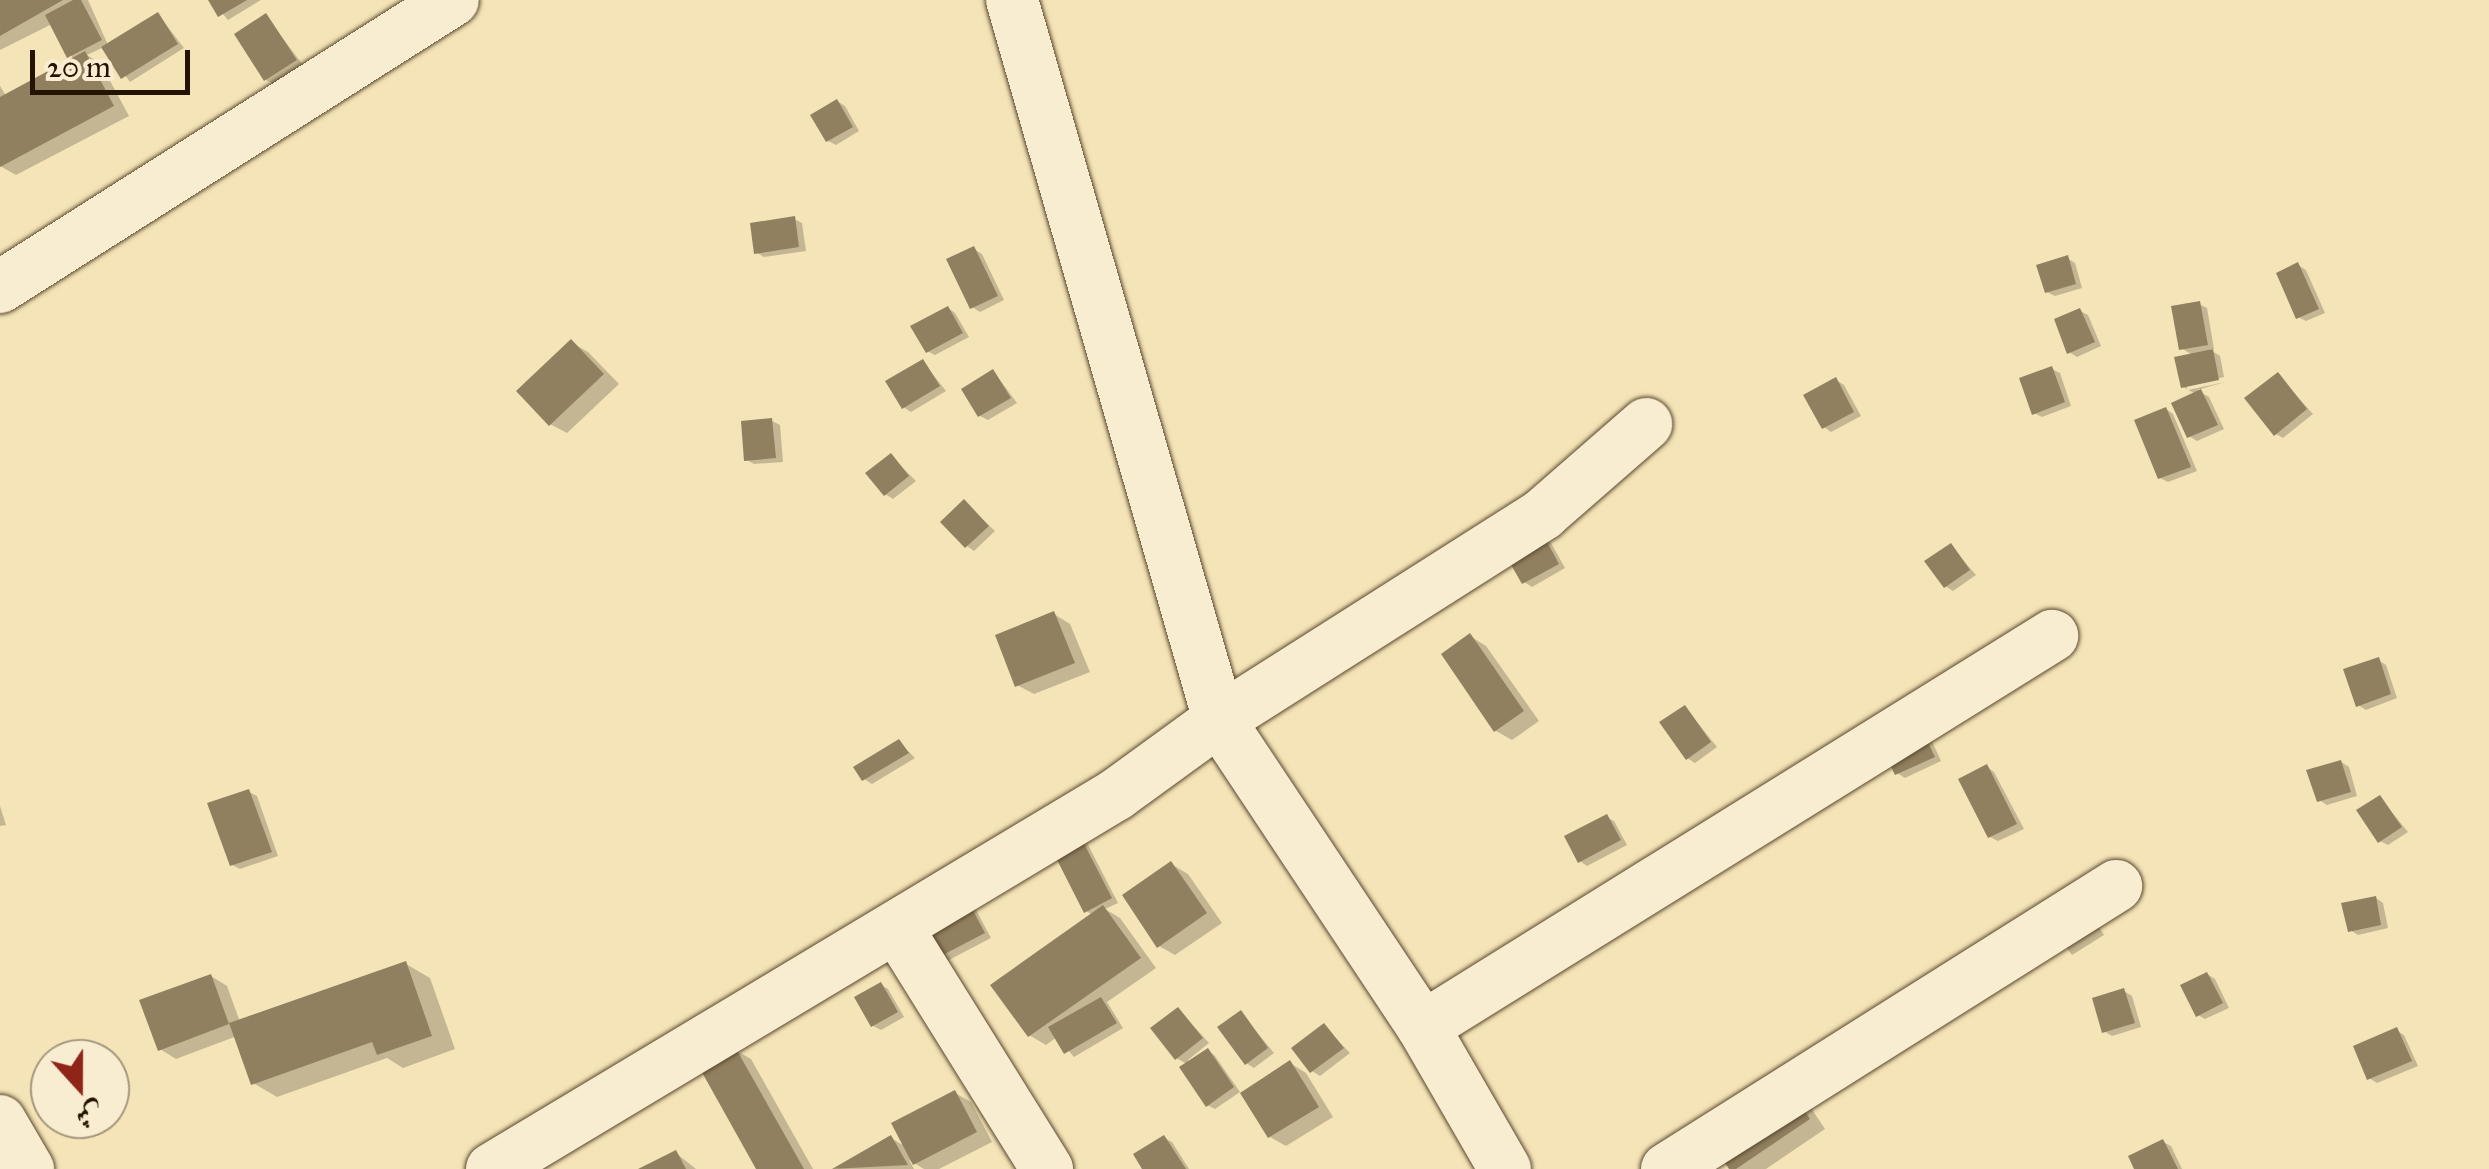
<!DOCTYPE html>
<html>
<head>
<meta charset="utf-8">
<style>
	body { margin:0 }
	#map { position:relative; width:2489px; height:1169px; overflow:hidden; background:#f5e4b7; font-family:"IM FELL Great Primer",Amiri,serif }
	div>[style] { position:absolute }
	.shadow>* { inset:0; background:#0003 }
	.building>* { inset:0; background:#918060 }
	.roads { filter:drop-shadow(0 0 2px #59472e) drop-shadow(0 0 2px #59472e) }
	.street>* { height:52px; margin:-26px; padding:0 26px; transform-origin:26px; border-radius:26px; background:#f8edd0 }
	span { translate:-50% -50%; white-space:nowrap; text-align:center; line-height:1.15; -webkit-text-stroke:9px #f8edd0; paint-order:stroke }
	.north { position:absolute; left:30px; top:1039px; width:100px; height:100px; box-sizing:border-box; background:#f8edd0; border:2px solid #a4967d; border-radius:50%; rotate:159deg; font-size:28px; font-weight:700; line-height:40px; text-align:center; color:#251301 }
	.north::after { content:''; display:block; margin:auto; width:35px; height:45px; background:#8f2418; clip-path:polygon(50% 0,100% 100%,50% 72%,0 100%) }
	.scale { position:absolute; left:30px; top:50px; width:160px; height:45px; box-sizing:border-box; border:5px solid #251301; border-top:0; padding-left:12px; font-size:30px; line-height:35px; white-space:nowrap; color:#251301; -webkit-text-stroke:8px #f8edd0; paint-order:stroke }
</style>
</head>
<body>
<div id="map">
	<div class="shadow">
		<i style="clip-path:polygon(0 0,88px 0,108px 45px,158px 14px,184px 48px,130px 82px,104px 47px,87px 55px,101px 64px,129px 116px,16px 175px,0 166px,0 86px,6px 96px,74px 60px,52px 24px,0 50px)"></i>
		<i style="clip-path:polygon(211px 0,261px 0,228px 20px)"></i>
		<i style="clip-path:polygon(266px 16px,303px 65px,274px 84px,266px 80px)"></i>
		<i style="clip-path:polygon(837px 101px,845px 106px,859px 131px,836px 145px,828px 141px)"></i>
		<i style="clip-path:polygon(794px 219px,802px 223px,806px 251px,764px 257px,757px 253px)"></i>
		<i style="clip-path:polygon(974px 249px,982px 254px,1004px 300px,980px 312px,972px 307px)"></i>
		<i style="clip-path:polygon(2067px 258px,2075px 263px,2082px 288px,2055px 296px,2047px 292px)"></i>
		<i style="clip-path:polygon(2298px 265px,2306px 270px,2325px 313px,2306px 321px,2298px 317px)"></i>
		<i style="clip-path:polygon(2199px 304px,2207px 308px,2214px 349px,2209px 349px,2220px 356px,2224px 377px,2187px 385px,2187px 389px,2183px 387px,2194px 356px,2181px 348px)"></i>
		<i style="clip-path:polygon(948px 308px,955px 313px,969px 337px,935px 355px,927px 351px)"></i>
		<i style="clip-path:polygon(2080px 311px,2088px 315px,2101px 346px,2077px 357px,2069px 352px)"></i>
		<i style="clip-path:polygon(572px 343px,588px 352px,619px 384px,567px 433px,550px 424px)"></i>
		<i style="clip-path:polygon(923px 362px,946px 391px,911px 412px,903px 407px)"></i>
		<i style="clip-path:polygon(2052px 369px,2060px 373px,2071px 406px,2042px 417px,2034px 413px)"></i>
		<i style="clip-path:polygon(994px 372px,1017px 403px,988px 420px,980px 416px)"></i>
		<i style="clip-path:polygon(2278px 375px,2313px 414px,2283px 438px,2276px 434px)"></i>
		<i style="clip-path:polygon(1836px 380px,1844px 385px,1861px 416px,1831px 432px,1824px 427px)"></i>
		<i style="clip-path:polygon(2225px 382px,2197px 390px,2209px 397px,2224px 429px,2197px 441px,2189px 436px,2196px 394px,2188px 390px)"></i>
		<i style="clip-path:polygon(2166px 409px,2173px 414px,2197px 471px,2168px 482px,2160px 478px)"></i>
		<i style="clip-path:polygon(772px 421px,780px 425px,783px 462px,754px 464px,747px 460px)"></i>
		<i style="clip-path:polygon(891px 456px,916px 481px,893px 499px,885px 494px)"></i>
		<i style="clip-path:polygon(965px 503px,995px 531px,974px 551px,967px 546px)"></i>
		<i style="clip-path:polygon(1544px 539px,1551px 543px,1565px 568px,1532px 587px,1524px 582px)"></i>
		<i style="clip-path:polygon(1951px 546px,1976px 575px,1953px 591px,1945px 586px)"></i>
		<i style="clip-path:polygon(1054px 614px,1070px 624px,1090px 672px,1034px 694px,1017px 685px)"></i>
		<i style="clip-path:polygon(1470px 636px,1486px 646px,1539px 721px,1512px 740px,1496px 731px)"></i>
		<i style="clip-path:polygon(2378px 660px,2386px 665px,2397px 698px,2366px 710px,2358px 705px)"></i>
		<i style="clip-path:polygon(1685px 707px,1717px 747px,1695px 763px,1687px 758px)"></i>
		<i style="clip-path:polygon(1930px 737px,1941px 761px,1905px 778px,1897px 773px)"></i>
		<i style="clip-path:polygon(899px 742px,915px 758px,872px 784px,864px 779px)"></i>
		<i style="clip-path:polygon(2341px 762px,2349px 767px,2357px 796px,2327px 805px,2319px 800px)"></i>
		<i style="clip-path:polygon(1987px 767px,1994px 772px,2024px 829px,1998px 841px,1990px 837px)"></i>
		<i style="clip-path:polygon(249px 792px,257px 796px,278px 856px,240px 869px,232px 865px)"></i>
		<i style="clip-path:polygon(2380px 798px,2408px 832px,2388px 845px,2380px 841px)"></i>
		<i style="clip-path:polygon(0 806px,6px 825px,0 826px)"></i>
		<i style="clip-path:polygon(1606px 817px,1614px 821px,1627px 845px,1587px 866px,1580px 861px)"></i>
		<i style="clip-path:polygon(1085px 839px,1118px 903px,1105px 909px,1120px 918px,1156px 968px,1107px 1002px,1123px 1028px,1074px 1057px,1057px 1037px,1046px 1045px,1029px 1035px,1093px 915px,1086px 911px,1053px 847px)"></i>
		<i style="clip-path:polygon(1171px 864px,1188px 874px,1222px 923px,1175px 955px,1159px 946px)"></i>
		<i style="clip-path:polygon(966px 891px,991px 938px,945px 962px,937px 957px)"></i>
		<i style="clip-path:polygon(2376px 898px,2383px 903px,2388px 928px,2358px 935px,2350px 930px)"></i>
		<i style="clip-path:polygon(2089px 911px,2104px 935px,2072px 955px,2049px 926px)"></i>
		<i style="clip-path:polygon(406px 964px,430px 978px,455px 1049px,403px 1068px,387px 1058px,277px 1097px,253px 1083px,237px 1036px,176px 1059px,160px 1049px,211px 976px,227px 986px,240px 1022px)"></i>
		<i style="clip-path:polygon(2207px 974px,2215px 979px,2229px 1008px,2205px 1019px,2198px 1015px)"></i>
		<i style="clip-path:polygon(881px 985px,888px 989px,904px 1017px,881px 1030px,873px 1026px)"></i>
		<i style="clip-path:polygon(2124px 991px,2132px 996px,2141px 1027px,2112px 1036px,2104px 1031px)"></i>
		<i style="clip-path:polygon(1179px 1010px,1209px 1043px,1188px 1060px,1190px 1063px,1208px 1051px,1215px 1056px,1240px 1092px,1215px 1109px,1207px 1105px,1187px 1064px,1176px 1058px)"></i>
		<i style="clip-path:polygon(1241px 1013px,1274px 1053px,1254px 1068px,1246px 1063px)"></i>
		<i style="clip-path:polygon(1324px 1026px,1350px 1053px,1320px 1076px,1312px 1071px)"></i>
		<i style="clip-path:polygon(2396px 1030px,2404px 1035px,2418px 1066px,2377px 1083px,2369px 1078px)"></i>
		<i style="clip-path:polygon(735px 1050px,751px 1059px,813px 1169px,759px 1169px)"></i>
		<i style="clip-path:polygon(1290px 1063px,1306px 1073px,1333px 1117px,1286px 1146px,1270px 1137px)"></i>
		<i style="clip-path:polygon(955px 1093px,971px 1102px,992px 1142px,939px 1169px,924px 1169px,909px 1160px,914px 1169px,837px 1169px,891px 1138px,906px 1147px)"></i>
		<i style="clip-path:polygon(1805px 1099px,1825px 1129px,1766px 1169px,1732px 1169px)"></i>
		<i style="clip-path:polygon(1164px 1138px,1172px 1142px,1189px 1169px,1145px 1169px)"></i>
		<i style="clip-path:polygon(2163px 1142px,2171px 1146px,2182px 1169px,2137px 1169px)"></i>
		<i style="clip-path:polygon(676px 1153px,696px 1169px,644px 1169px)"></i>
	</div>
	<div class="building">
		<i style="clip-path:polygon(0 0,63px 0,0 36px)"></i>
		<i style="clip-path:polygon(73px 0,81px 0,102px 40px,67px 58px,45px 15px)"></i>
		<i style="clip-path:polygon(208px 0,247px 0,218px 17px)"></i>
		<i style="clip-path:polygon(158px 12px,178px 44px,121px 79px,101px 47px)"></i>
		<i style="clip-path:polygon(266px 13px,297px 60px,264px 81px,234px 34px)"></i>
		<i style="clip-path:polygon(85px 51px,114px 106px,0 167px,0 97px)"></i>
		<i style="clip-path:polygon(837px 99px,853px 127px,826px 142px,810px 115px)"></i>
		<i style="clip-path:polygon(795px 216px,799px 247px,754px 254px,750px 223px)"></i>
		<i style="clip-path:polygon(974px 246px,998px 296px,970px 309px,946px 259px)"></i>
		<i style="clip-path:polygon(2068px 255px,2076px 284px,2045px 293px,2036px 265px)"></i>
		<i style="clip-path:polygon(2298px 262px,2319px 309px,2296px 319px,2276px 273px)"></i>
		<i style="clip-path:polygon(2200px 301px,2208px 345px,2179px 350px,2171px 306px)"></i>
		<i style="clip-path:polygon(948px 306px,963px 333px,926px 353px,910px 326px)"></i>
		<i style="clip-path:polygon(2080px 308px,2095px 342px,2067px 354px,2054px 319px)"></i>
		<i style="clip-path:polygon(571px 339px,604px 374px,549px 426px,516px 391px)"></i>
		<i style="clip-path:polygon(2213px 349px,2219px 380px,2181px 388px,2174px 357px)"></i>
		<i style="clip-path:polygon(923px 359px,940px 386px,902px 409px,885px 381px)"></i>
		<i style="clip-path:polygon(2052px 366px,2065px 402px,2032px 415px,2019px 378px)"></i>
		<i style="clip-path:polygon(993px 369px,1011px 398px,978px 417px,961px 389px)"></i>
		<i style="clip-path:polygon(2278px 372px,2307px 409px,2274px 436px,2244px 398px)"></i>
		<i style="clip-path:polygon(1836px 377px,1854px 412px,1822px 429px,1803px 395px)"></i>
		<i style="clip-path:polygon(2201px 389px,2218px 425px,2187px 438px,2171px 403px)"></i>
		<i style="clip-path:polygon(2166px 407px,2191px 467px,2158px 479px,2134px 420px)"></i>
		<i style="clip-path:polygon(772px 418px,776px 458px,744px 461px,741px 421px)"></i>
		<i style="clip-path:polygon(891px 453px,909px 476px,884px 496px,865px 473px)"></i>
		<i style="clip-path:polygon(964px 499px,989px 526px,965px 548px,940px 522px)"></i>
		<i style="clip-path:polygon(1544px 536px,1559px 564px,1522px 584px,1506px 556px)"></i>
		<i style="clip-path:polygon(1951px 543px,1970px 570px,1944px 588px,1924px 561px)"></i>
		<i style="clip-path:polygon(1054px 611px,1075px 663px,1015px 687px,995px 635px)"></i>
		<i style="clip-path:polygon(1470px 633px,1524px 711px,1494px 732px,1441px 654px)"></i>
		<i style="clip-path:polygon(2379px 657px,2391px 694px,2356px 707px,2343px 669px)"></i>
		<i style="clip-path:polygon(1685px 705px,1711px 742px,1686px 760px,1659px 722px)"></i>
		<i style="clip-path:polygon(1922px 730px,1935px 757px,1895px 775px,1882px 748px)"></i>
		<i style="clip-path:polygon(899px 739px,909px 753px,862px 781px,853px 767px)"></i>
		<i style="clip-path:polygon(2341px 760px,2351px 792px,2317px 802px,2306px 770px)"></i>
		<i style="clip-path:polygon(1987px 764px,2017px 824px,1988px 838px,1958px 779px)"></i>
		<i style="clip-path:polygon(249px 789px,272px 852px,230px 866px,207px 803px)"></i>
		<i style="clip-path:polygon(2380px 795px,2402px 827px,2378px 843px,2356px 810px)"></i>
		<i style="clip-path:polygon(1607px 814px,1621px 840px,1578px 863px,1564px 836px)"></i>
		<i style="clip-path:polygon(1078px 832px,1112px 898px,1084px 913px,1050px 846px)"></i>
		<i style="clip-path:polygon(1171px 861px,1207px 913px,1157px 948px,1122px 895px)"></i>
		<i style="clip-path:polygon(959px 884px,985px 933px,935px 959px,909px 911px)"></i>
		<i style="clip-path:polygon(2376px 896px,2381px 925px,2348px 932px,2341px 903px)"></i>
		<i style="clip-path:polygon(1103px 905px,1141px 958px,1028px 1037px,990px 985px)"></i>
		<i style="clip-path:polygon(406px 961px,432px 1036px,377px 1055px,372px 1042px,251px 1085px,229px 1023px)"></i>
		<i style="clip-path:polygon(2207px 972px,2223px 1003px,2196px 1017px,2180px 985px)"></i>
		<i style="clip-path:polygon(211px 974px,229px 1024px,158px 1051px,139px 1000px)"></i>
		<i style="clip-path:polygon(881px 982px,898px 1012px,871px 1027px,854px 997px)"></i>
		<i style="clip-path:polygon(2124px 988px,2135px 1023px,2102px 1033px,2092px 998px)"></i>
		<i style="clip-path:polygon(1101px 997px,1117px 1023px,1064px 1054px,1048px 1027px)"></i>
		<i style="clip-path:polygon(1178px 1007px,1203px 1038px,1175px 1060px,1150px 1028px)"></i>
		<i style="clip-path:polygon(1241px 1010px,1268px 1048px,1245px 1065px,1217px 1027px)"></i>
		<i style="clip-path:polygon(1324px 1023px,1344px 1048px,1310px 1073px,1291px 1048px)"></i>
		<i style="clip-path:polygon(2397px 1027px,2412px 1061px,2367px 1080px,2353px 1046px)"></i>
		<i style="clip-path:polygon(735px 1047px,804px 1169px,756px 1169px,699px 1067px)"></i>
		<i style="clip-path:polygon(1208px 1048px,1234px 1087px,1206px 1107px,1179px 1067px)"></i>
		<i style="clip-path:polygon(1290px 1060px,1319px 1107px,1268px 1138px,1240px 1093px)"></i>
		<i style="clip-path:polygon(1788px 1086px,1810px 1119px,1736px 1169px,1729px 1169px,1709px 1139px)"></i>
		<i style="clip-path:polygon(955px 1090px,977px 1132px,913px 1165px,891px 1123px)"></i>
		<i style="clip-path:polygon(891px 1135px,908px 1165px,832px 1169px)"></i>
		<i style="clip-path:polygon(1164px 1135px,1186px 1169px,1142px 1169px,1133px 1154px)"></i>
		<i style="clip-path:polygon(2163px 1139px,2178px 1169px,2134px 1169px,2128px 1156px)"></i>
		<i style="clip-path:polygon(676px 1150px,686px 1169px,638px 1169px)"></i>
	</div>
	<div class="roads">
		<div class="street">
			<i style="left:1012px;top:0;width:749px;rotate:73.96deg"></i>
			<i style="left:1219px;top:720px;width:369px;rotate:56.4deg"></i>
			<i style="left:1423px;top:1027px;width:164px;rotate:60deg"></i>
			<i style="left:0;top:287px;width:536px;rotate:-32.36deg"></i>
			<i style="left:897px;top:928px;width:284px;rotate:58.1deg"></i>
			<i style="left:1423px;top:1027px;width:741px;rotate:-31.87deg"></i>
			<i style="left:0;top:1121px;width:56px;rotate:59.7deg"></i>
			<i style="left:492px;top:1169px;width:729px;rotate:-30.96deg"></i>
			<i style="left:1117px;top:794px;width:126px;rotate:-36deg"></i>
			<i style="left:1219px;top:720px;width:384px;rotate:-32.4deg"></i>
			<i style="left:1543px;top:514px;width:137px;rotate:-41.1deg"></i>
			<i style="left:1667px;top:1169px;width:531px;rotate:-32.22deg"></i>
		</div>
	</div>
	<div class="north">ش</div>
	<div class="scale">20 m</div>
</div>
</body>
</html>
